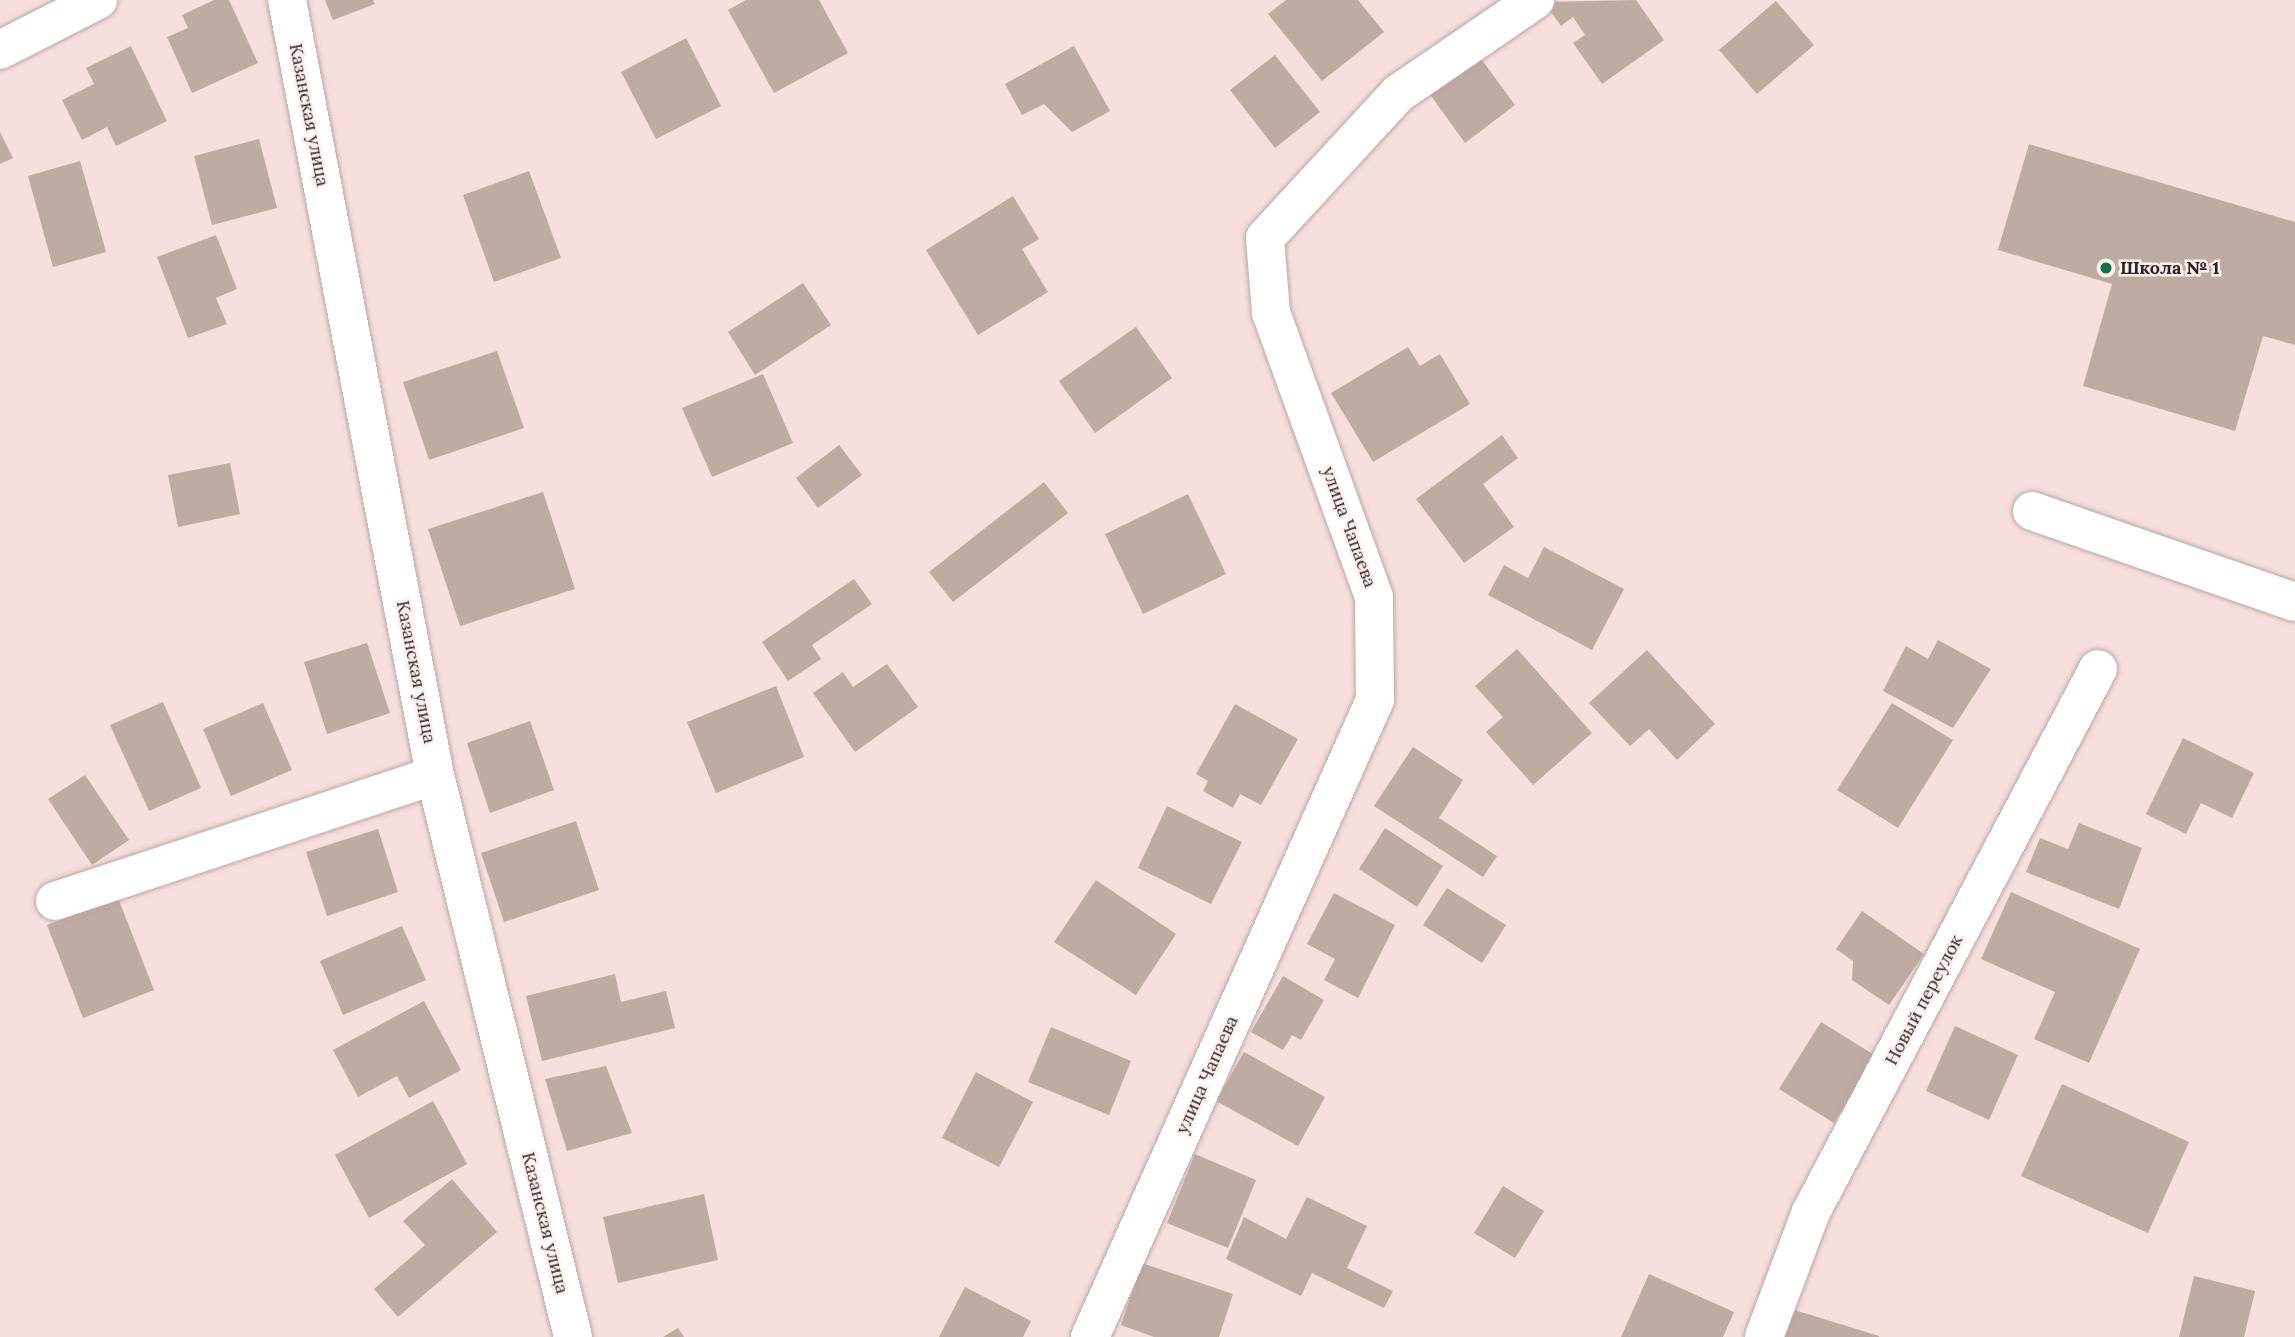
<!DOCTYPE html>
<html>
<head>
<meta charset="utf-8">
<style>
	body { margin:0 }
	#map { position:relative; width:2295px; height:1337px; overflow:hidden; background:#f7dfdd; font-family:Lora,serif }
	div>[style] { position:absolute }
	.building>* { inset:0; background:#beaba1 }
	.roads { filter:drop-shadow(0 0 2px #bca5a4) drop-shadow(0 0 2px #bca5a4) }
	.minor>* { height:38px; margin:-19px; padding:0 19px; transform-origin:19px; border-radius:19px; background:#fff }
	.dots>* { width:19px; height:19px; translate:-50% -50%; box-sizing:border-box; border:4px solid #fdefee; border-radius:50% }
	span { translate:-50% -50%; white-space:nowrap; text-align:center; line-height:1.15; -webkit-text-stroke:5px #fdefee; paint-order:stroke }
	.street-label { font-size:18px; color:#2b2222 }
	.poi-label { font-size:18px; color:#2b2222; font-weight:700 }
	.left { translate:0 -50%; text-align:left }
</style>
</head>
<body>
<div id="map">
	<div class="building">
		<i style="clip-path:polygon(214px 0,229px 0,258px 63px,192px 93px,167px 37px,188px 28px,182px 15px)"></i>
		<i style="clip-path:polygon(325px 0,373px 0,375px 4px,333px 20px)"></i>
		<i style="clip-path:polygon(746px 0,819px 0,848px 53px,774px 93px,728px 10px)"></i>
		<i style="clip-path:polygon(1286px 0,1358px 0,1384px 32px,1322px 81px,1268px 14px)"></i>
		<i style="clip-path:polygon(1636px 0,1664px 40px,1602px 84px,1573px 43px,1585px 35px,1573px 17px,1561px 26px,1544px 2px)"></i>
		<i style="clip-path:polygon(1776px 1px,1814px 45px,1757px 94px,1719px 50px)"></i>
		<i style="clip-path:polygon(686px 38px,721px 106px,656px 139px,621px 72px)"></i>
		<i style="clip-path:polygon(131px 46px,167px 121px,116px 146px,107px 127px,82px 140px,62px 100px,94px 84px,86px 68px)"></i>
		<i style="clip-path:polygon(1074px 46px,1110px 111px,1072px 132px,1044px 104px,1022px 115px,1005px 84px)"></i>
		<i style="clip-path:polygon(1275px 55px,1320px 112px,1275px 148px,1230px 90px)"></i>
		<i style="clip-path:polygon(1479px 56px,1515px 105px,1465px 143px,1429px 93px)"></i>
		<i style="clip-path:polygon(0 132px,13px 158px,0 164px)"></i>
		<i style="clip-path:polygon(259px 139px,277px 208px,212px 225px,194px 156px)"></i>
		<i style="clip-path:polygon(2029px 144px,2295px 222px,2295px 345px,2263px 336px,2235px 431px,2083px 386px,2112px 284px,1998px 250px)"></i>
		<i style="clip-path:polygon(80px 161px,106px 252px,53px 267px,28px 176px)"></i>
		<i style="clip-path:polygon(529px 171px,561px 258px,494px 282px,463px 195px)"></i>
		<i style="clip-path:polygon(1013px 196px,1039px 239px,1022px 249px,1048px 292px,978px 335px,926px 250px)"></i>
		<i style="clip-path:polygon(216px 235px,237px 289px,216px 298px,227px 324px,188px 338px,157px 257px)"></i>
		<i style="clip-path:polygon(803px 283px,831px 325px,755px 375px,728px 332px)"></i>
		<i style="clip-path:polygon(1136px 327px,1172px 378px,1095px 433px,1059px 381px)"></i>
		<i style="clip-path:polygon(1408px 347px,1420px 366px,1440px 354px,1470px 404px,1373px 462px,1331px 393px)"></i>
		<i style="clip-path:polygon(497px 351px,524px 428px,429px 460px,403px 382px)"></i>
		<i style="clip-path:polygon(763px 374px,793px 443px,712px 477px,682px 408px)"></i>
		<i style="clip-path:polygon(1502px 435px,1518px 458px,1483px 484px,1514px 527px,1464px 563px,1416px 499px)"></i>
		<i style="clip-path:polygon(839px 445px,862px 475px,818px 508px,796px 478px)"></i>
		<i style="clip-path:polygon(230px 463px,240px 514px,178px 527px,168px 475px)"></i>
		<i style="clip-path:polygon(1044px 482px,1068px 513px,953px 602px,929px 572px)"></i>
		<i style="clip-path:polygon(543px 492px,575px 589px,460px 626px,428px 529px)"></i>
		<i style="clip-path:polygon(1188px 494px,1226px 574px,1143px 614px,1105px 534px)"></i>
		<i style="clip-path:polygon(1544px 547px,1624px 589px,1592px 650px,1488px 595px,1504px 565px,1528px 578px)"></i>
		<i style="clip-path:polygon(854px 579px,872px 604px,812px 645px,821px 659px,788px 681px,762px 642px)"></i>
		<i style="clip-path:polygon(1938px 640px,1991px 669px,1953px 728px,1883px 691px,1906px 646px,1928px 659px)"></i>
		<i style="clip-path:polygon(367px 643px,390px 713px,327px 734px,304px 662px)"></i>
		<i style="clip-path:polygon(1517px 649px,1592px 733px,1533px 785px,1486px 732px,1503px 717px,1475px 686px)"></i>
		<i style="clip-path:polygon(1647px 650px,1715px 724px,1677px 760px,1649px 729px,1630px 746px,1589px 703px)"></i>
		<i style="clip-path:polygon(887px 664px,918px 707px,855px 752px,813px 693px,843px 672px,853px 687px)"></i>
		<i style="clip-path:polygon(776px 686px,804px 757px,716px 793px,687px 722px)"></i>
		<i style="clip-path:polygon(163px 702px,201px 788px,149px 811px,110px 725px)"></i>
		<i style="clip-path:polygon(263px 703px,292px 770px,231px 796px,203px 729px)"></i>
		<i style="clip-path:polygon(1892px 703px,1953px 740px,1898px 828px,1837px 790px)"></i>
		<i style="clip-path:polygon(1235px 704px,1298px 739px,1261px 805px,1240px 794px,1233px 808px,1203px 791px,1208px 781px,1196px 774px)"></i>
		<i style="clip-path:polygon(530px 721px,554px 790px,490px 813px,467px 743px)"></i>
		<i style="clip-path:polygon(2183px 738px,2254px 773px,2232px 818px,2201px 803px,2186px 834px,2146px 814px)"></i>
		<i style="clip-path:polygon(1413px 747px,1463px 780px,1439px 818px,1497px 856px,1483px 877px,1374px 806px)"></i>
		<i style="clip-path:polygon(85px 775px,129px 840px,92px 865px,48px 799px)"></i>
		<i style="clip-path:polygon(1167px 806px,1242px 842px,1211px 904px,1138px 868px)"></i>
		<i style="clip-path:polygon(576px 821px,599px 890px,504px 922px,481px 853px)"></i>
		<i style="clip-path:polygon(2079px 823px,2142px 848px,2119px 909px,2026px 872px,2040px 838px,2068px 849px)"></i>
		<i style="clip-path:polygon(1385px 828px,1443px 866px,1417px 907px,1359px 869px)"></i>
		<i style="clip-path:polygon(378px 829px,398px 892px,327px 916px,306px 852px)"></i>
		<i style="clip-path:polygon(1096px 880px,1176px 934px,1136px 995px,1054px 942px)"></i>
		<i style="clip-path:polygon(1447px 888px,1506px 925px,1482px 963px,1423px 925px)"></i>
		<i style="clip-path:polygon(2011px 892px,2140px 949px,2089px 1063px,2034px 1039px,2055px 992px,1981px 959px)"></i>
		<i style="clip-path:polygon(1334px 893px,1395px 925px,1358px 998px,1324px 980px,1335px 959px,1307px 944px)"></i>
		<i style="clip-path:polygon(118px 898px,154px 990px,83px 1018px,47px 925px)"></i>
		<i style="clip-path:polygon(1862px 911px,1924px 954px,1889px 1005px,1852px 980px,1853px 961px,1836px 949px)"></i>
		<i style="clip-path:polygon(402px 926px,426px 980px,343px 1015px,320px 961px)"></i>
		<i style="clip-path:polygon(615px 974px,621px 1002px,666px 991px,675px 1028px,542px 1061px,526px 996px)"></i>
		<i style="clip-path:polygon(1283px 976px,1324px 1000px,1301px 1040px,1292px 1035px,1283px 1050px,1251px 1032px)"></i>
		<i style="clip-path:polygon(424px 1001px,461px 1070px,409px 1098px,397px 1076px,358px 1097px,333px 1050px)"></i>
		<i style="clip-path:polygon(1821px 1022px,1876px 1056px,1834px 1123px,1779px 1089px)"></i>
		<i style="clip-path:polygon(1955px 1026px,2018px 1055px,1989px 1120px,1926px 1091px)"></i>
		<i style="clip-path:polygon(1051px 1027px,1131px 1061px,1109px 1115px,1028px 1082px)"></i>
		<i style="clip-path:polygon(1244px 1052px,1325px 1097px,1298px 1146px,1216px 1101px)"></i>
		<i style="clip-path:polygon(606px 1066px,632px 1133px,567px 1151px,545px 1079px)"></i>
		<i style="clip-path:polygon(976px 1072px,1033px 1102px,999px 1167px,942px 1138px)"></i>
		<i style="clip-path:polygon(2062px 1084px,2189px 1142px,2148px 1233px,2021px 1176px)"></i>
		<i style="clip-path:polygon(433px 1101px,467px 1164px,369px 1218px,335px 1155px)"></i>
		<i style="clip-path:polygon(1195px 1154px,1256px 1180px,1228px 1248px,1167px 1223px)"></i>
		<i style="clip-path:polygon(452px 1179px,497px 1232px,398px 1317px,374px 1289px,425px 1245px,403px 1221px)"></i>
		<i style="clip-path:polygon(1503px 1186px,1544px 1211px,1515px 1258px,1474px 1233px)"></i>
		<i style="clip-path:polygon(704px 1194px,718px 1260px,618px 1283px,603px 1217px)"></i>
		<i style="clip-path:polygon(1307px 1197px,1367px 1226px,1347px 1268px,1393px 1291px,1384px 1308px,1312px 1273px,1301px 1296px,1226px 1259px,1244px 1217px,1286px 1239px)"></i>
		<i style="clip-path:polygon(1142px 1263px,1233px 1294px,1219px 1337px,1154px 1337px,1121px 1325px)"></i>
		<i style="clip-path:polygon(1649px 1274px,1734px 1312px,1723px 1337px,1621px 1337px)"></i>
		<i style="clip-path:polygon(2194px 1276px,2255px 1291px,2244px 1337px,2179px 1337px)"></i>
		<i style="clip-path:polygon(965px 1287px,1031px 1321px,1023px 1337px,939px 1337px)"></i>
		<i style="clip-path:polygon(1788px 1308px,1879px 1336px,1879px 1337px,1779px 1337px)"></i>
		<i style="clip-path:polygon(678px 1328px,684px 1337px,663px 1337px)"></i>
	</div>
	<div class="roads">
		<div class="minor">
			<i style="left:287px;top:0;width:789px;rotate:79.19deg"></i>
			<i style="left:435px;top:775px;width:579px;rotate:76.2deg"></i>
			<i style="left:0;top:50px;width:110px;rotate:-27deg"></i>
			<i style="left:2032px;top:511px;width:278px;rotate:19.1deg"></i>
			<i style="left:55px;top:901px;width:400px;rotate:-18.3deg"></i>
			<i style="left:1090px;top:1337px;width:698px;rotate:-65.9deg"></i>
			<i style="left:1375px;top:700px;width:103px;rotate:-90.6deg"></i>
			<i style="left:1374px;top:597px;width:302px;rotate:-109.9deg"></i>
			<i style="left:1271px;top:313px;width:75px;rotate:-94.6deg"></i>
			<i style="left:1265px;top:238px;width:197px;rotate:-47.3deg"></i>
			<i style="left:1399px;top:93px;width:165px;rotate:-34.4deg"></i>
			<i style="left:1764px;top:1337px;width:134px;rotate:-69.4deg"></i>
			<i style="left:1811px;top:1212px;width:614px;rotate:-62.14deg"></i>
		</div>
	</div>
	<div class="dots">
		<i style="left:2106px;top:268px;background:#117249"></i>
	</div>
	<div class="street-label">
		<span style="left:309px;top:115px;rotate:79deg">Казанская улица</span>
		<span style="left:1349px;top:527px;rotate:70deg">улица Чапаева</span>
		<span style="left:416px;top:672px;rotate:79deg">Казанская улица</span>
		<span style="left:1924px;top:1000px;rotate:-62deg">Новый переулок</span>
		<span style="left:1207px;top:1075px;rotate:-66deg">улица Чапаева</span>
		<span style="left:545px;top:1223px;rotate:76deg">Казанская улица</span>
	</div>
	<div class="poi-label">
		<span class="left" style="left:2120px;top:268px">Школа № 1</span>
	</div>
</div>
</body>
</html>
